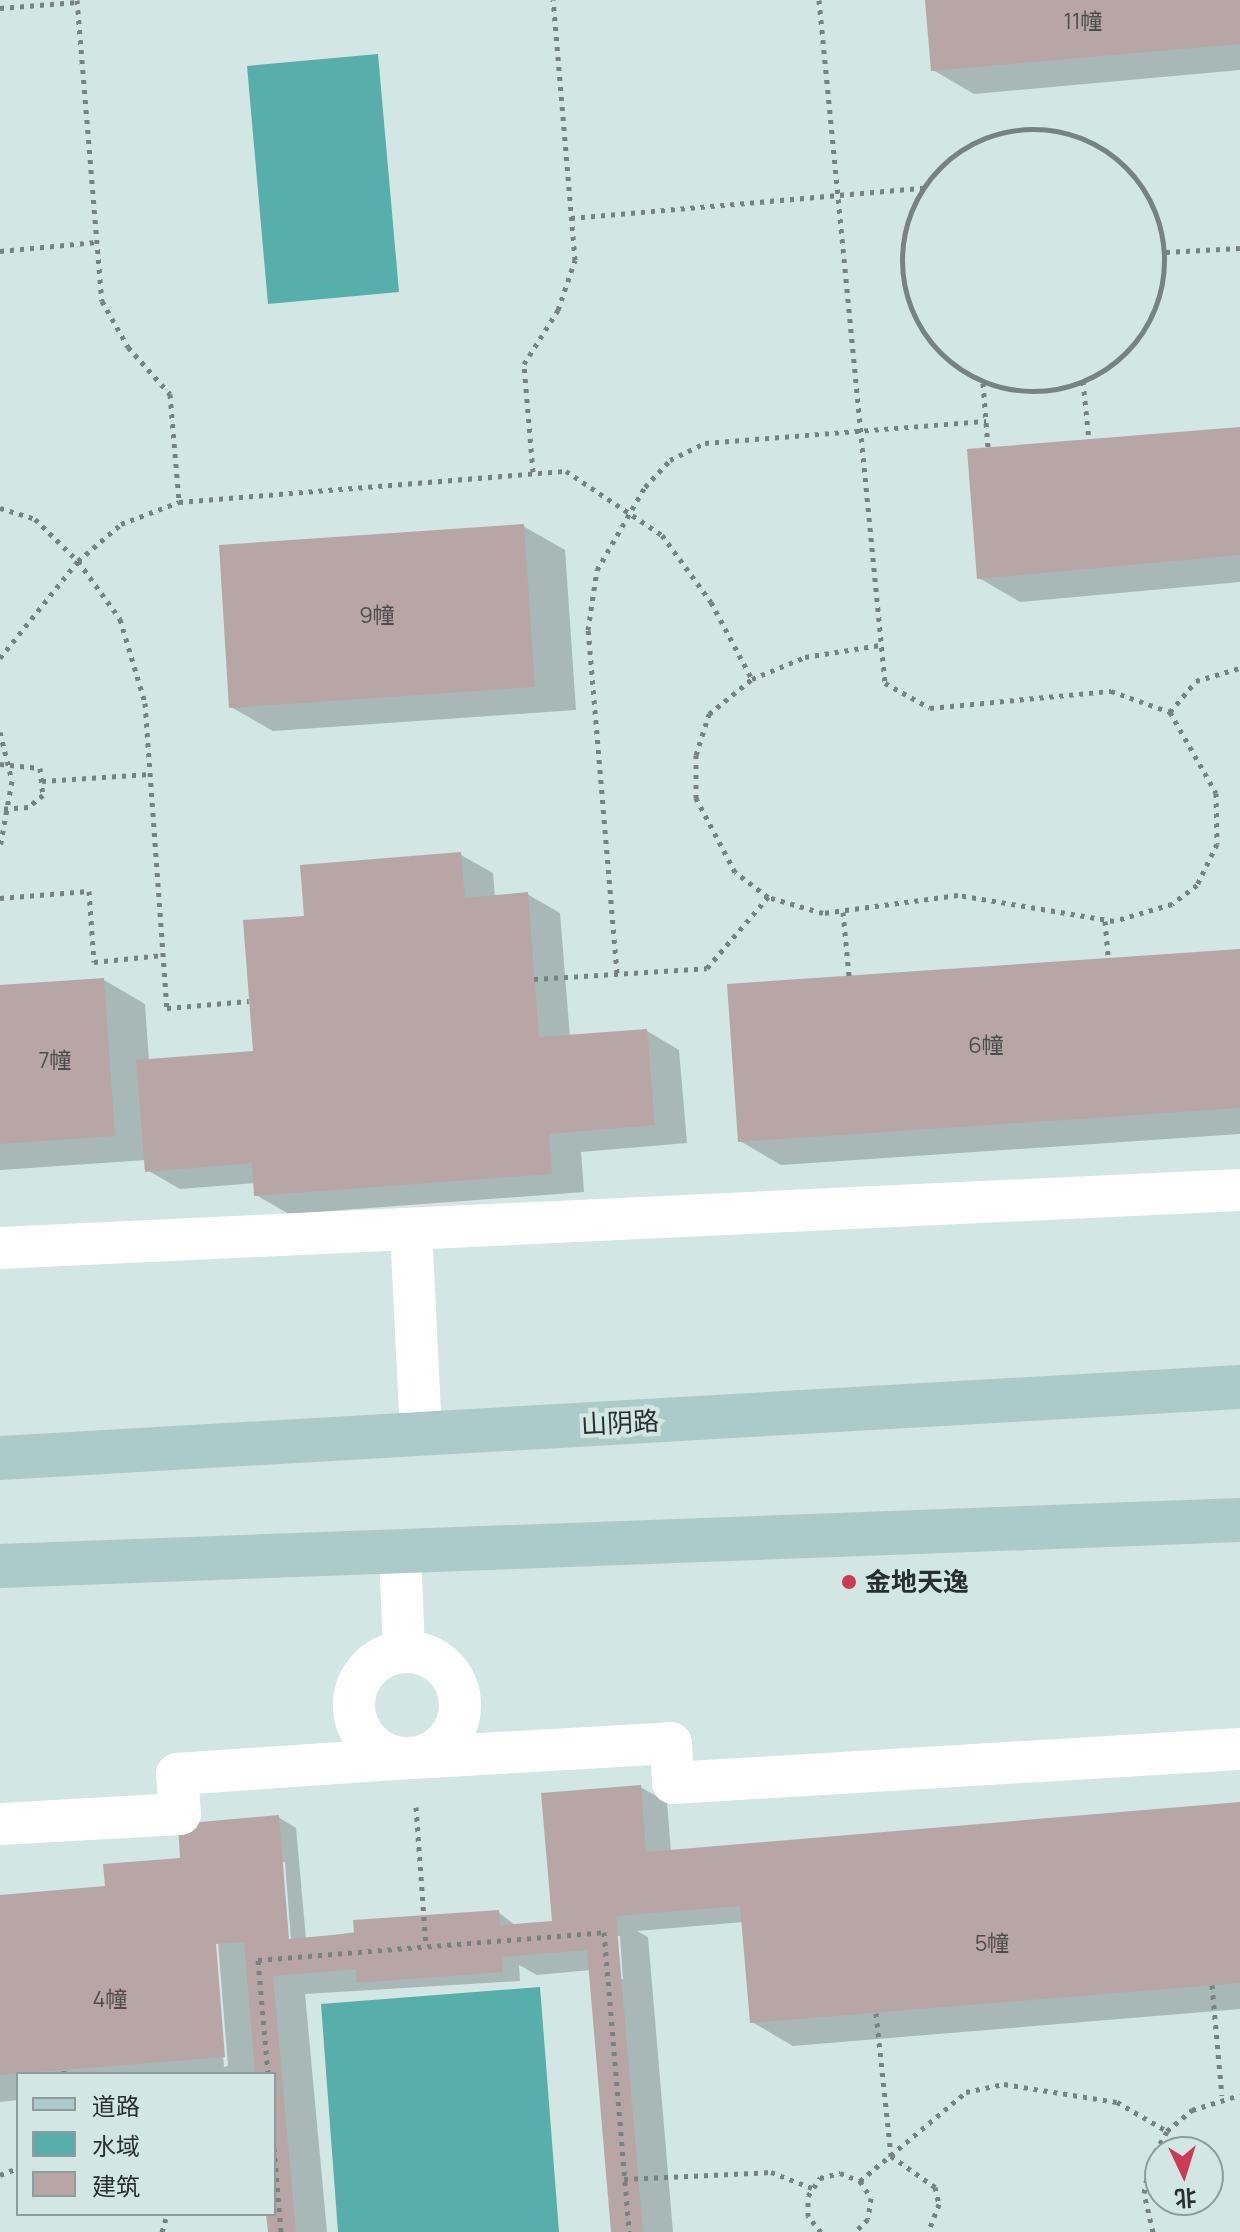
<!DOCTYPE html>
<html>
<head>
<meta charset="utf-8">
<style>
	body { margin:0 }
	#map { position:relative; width:1240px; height:2232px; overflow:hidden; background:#d2e6e4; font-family:Manrope,"Noto Sans SC",sans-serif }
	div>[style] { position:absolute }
	.water>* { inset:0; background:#58aeaa }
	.shadow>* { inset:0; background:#0003 }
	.building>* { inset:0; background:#b8a6a6 }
	.path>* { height:5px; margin-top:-2.5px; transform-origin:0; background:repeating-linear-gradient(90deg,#768382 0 4px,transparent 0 10px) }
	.path>.ring { margin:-2.5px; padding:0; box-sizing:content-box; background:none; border:5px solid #768382; border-radius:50% }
	.street>* { height:42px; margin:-21px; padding:0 21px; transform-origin:21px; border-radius:21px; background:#fff }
	.street>.ring { margin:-21px; padding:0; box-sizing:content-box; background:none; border:42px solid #fff; border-radius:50% }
	.secondary>* { height:44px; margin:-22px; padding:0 22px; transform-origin:22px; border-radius:22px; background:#abcaca }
	.dots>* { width:22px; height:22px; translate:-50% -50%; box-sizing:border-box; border:4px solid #d2e6e4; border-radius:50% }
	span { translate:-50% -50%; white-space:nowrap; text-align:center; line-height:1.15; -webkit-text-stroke:8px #d2e6e4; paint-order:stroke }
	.number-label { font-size:22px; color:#4c4d4d }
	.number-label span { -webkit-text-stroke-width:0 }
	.street-label { font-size:26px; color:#282f2f }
	.poi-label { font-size:26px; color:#282f2f; font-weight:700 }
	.left { translate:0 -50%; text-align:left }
	.legend { position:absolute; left:16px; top:2072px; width:260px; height:144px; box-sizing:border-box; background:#d2e6e4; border:2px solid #8e9d9c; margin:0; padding:10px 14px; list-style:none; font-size:24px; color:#282f2f }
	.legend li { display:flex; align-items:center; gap:16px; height:40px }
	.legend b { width:40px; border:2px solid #8e9d9c }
	.north { position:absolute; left:1144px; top:2136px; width:80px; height:80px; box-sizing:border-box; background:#d2e6e4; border:2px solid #8e9d9c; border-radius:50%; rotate:176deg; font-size:22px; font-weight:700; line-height:32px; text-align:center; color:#282f2f }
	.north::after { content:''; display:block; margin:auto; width:28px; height:36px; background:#cb3b53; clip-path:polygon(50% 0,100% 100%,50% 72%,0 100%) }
</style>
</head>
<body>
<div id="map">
	<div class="water">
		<i style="clip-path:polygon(378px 54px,399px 292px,268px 304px,247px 66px)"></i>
		<i style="clip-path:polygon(540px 1987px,559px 2232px,338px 2232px,321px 2004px)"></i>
	</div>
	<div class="shadow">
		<i style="clip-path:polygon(927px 0,1240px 0,1240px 70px,974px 94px,933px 70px)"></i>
		<i style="clip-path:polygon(1240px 429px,1240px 582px,1020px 602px,979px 578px)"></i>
		<i style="clip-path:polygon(523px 526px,565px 550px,576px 710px,273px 731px,231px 707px)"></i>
		<i style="clip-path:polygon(461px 855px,493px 873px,495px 897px,527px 894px,560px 913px,570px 1037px,647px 1031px,679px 1050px,687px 1143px,581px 1152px,584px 1192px,289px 1214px,256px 1195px,256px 1183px,180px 1189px,147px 1170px,146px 1160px,0 1170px,0 987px,104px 980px,145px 1004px,149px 1061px,255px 1053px,306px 918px)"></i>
		<i style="clip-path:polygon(1240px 951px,1240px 1134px,781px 1165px,740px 1141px)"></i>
		<i style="clip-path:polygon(evenodd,640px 1787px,667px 1802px,671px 1852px,1240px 1804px,1240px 2009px,793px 2046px,752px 2022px,744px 1922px,637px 1931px,648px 1937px,673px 2232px,613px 2232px,591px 1970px,537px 1975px,519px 1965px,520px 1981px,305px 1994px,327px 2232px,270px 2232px,274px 2074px,18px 2074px,18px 2100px,0 2102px,0 1897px,108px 1888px,278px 1817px,296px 1828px,306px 1939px,498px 1912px,516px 1926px,554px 1923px,640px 1787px,281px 1862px,285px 1862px,291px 1940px,287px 1940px,281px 1862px,640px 1787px,616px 1936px,620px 1936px,623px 1979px,619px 1980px,616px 1936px,640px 1787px,214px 1942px,218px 1942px,228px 2066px,224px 2067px,214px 1942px)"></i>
	</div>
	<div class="building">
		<i style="clip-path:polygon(925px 0,1240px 0,1240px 44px,931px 71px)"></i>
		<i style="clip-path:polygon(1240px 427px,1240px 555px,977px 579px,967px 449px)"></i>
		<i style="clip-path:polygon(524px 524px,535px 687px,229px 708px,219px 545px)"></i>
		<i style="clip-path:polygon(461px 852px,465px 898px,528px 892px,539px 1037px,647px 1029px,655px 1125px,549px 1134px,552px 1174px,254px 1196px,252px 1163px,145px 1172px,136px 1060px,253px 1051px,243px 920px,304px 916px,300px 865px)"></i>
		<i style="clip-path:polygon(1240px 949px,1240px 1108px,738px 1142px,727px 984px)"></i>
		<i style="clip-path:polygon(104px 978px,115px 1136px,0 1144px,0 985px)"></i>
		<i style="clip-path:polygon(641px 1785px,646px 1852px,1240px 1802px,1240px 1983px,750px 2023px,740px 1906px,616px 1916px,643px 2232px,611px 2232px,587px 1950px,502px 1957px,503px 1972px,357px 1983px,356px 1969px,273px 1976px,296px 2232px,268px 2232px,266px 2214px,274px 2214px,274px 2074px,255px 2074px,244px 1942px,216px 1944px,225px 2057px,0 2075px,0 1895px,105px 1886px,103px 1864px,180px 1858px,178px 1824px,279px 1815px,289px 1939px,354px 1933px,353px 1920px,499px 1910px,500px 1925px,552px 1921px,541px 1793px)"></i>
	</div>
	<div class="path">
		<i style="left:77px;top:0;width:302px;rotate:85.3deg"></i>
		<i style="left:102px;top:301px;width:53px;rotate:60.5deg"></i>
		<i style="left:128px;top:347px;width:63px;rotate:48.2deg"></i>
		<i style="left:170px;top:394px;width:108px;rotate:85.2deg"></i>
		<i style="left:819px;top:0;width:686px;rotate:84.48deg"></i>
		<i style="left:885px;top:683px;width:51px;rotate:29.1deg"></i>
		<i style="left:930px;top:708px;width:182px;rotate:-5.4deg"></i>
		<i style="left:1111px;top:691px;width:63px;rotate:19.6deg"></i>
		<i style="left:1170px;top:712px;width:93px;rotate:60.4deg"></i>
		<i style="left:1216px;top:793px;width:51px;rotate:88.9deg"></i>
		<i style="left:1217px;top:844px;width:46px;rotate:116deg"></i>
		<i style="left:1197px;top:885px;width:31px;rotate:143deg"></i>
		<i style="left:1172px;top:904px;width:60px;rotate:163.7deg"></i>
		<i style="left:1114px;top:921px;width:158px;rotate:-170.5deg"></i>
		<i style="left:958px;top:895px;width:136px;rotate:172.4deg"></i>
		<i style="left:823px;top:913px;width:57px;rotate:-163.8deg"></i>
		<i style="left:768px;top:897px;width:41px;rotate:-142.9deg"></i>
		<i style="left:735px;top:872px;width:84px;rotate:-117.8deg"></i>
		<i style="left:696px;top:798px;width:43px;rotate:-90deg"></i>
		<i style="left:696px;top:755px;width:43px;rotate:-72.4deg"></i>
		<i style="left:709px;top:714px;width:55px;rotate:-39.1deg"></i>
		<i style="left:752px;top:679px;width:57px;rotate:-22.5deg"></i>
		<i style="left:805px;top:657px;width:76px;rotate:-9.1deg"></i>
		<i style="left:0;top:8px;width:78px;rotate:-4.4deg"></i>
		<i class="ring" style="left:902px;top:129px;width:257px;height:257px"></i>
		<i style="left:571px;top:218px;width:353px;rotate:-4.9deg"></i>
		<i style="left:0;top:251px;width:97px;rotate:-5.3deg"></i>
		<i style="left:1166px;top:252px;width:74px;rotate:-3.1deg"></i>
		<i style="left:1083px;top:381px;width:59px;rotate:84.2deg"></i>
		<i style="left:983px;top:383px;width:65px;rotate:85.6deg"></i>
		<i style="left:533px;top:472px;width:108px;rotate:-94.8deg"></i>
		<i style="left:524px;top:364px;width:64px;rotate:-57.8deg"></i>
		<i style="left:558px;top:310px;width:53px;rotate:-71.2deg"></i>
		<i style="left:575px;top:260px;width:261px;rotate:-94.8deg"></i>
		<i style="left:0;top:508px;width:37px;rotate:17deg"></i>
		<i style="left:35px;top:519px;width:60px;rotate:44.3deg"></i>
		<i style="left:78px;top:561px;width:72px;rotate:54.1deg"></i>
		<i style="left:120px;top:619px;width:88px;rotate:73.4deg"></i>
		<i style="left:145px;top:703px;width:306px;rotate:85.9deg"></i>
		<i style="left:167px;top:1008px;width:82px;rotate:-4.9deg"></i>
		<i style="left:0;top:658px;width:124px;rotate:-51.2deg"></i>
		<i style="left:78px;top:561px;width:57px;rotate:-40.7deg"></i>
		<i style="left:121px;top:524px;width:62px;rotate:-20.8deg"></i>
		<i style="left:179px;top:502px;width:388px;rotate:-4.6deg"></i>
		<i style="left:566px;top:471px;width:115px;rotate:33.7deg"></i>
		<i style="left:662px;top:535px;width:83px;rotate:53.8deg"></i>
		<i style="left:711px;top:602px;width:87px;rotate:62deg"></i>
		<i style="left:1170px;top:712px;width:40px;rotate:-50deg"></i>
		<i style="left:1196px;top:681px;width:46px;rotate:-16.5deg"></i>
		<i style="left:0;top:732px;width:50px;rotate:76.2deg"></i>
		<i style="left:12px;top:781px;width:68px;rotate:100.2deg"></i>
		<i style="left:0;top:764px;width:40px;rotate:5.7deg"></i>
		<i style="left:40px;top:768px;width:27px;rotate:84deg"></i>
		<i style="left:43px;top:795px;width:19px;rotate:141deg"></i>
		<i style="left:28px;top:807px;width:28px;rotate:176deg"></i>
		<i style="left:42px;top:781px;width:108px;rotate:-3.7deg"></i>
		<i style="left:0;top:898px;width:89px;rotate:-4.5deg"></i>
		<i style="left:89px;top:891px;width:71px;rotate:86deg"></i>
		<i style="left:94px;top:962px;width:69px;rotate:-5.8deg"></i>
		<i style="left:843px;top:912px;width:64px;rotate:84.6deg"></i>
		<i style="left:1105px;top:921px;width:36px;rotate:85deg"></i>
		<i style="left:617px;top:973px;width:344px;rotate:-94.8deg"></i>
		<i style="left:588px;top:630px;width:61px;rotate:-81.5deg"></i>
		<i style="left:597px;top:570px;width:96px;rotate:-60deg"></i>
		<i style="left:645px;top:487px;width:37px;rotate:-47deg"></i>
		<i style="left:670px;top:460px;width:39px;rotate:-26deg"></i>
		<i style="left:705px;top:443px;width:282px;rotate:-4.5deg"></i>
		<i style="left:534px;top:979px;width:173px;rotate:-3.6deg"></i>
		<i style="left:707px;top:968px;width:94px;rotate:-49.3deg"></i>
		<i style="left:416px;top:1807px;width:139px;rotate:85.9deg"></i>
		<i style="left:1212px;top:1985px;width:111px;rotate:84.9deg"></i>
		<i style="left:876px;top:2013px;width:144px;rotate:84deg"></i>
		<i style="left:891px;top:2156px;width:54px;rotate:35.2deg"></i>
		<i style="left:935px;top:2187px;width:17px;rotate:77deg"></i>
		<i style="left:939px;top:2204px;width:30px;rotate:111deg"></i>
		<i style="left:64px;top:2070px;width:4px;rotate:90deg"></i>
		<i style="left:268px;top:2074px;width:114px;rotate:-95deg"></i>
		<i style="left:258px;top:1960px;width:347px;rotate:-4.6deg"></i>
		<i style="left:604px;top:1932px;width:301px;rotate:85.2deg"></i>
		<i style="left:274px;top:2148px;width:84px;rotate:85.2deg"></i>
		<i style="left:0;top:2175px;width:19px;rotate:-21deg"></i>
		<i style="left:624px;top:2179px;width:147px;rotate:-2.7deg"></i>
		<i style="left:771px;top:2172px;width:44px;rotate:21.3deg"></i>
		<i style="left:860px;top:2181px;width:138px;rotate:-40deg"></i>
		<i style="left:966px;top:2092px;width:39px;rotate:-12deg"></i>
		<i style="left:1004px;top:2084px;width:114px;rotate:9.1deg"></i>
		<i style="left:1117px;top:2102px;width:58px;rotate:30.1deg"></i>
		<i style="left:162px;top:2232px;width:19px;rotate:-74deg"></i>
		<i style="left:821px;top:2232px;width:21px;rotate:-129deg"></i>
		<i style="left:808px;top:2216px;width:20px;rotate:-90deg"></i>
		<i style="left:808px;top:2196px;width:22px;rotate:-56deg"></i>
		<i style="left:820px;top:2178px;width:21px;rotate:-14deg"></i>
		<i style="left:840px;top:2173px;width:22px;rotate:22deg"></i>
		<i style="left:860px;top:2181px;width:20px;rotate:57deg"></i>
		<i style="left:871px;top:2198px;width:21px;rotate:98deg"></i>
		<i style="left:868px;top:2219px;width:18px;rotate:135deg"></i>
		<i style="left:1153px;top:2232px;width:40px;rotate:-103deg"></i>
		<i style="left:1144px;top:2193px;width:33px;rotate:-79deg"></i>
		<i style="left:1150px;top:2161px;width:34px;rotate:-60deg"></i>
		<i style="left:1167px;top:2131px;width:33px;rotate:-40deg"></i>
		<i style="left:1192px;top:2110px;width:50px;rotate:-17.4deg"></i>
	</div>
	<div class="street">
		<i style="left:411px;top:1229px;width:206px;rotate:87.2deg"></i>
		<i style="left:0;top:1248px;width:1241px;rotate:-2.68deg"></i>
		<i style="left:400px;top:1551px;width:100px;rotate:87.7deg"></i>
		<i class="ring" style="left:354px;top:1652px;width:64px;height:64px"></i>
		<i style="left:0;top:1824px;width:180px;rotate:-3.2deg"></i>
		<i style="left:180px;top:1814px;width:40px;rotate:-94.3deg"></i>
		<i style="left:177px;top:1774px;width:237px;rotate:-3.9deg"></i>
		<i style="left:413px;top:1758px;width:258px;rotate:-3.3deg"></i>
		<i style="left:671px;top:1743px;width:40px;rotate:87.1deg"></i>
		<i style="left:673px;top:1783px;width:568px;rotate:-3.43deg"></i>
	</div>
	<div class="secondary">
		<i style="left:0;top:1458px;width:1242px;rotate:-3.28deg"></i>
		<i style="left:0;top:1566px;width:1241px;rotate:-2.12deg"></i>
	</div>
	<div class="dots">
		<i style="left:849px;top:1582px;background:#cb3b53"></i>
	</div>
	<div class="number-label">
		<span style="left:1083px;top:22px">11幢</span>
		<span style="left:377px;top:616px">9幢</span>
		<span style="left:986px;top:1046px">6幢</span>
		<span style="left:55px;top:1061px">7幢</span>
		<span style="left:992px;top:1944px">5幢</span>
		<span style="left:110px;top:2000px">4幢</span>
	</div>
	<div class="street-label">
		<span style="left:620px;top:1423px;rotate:-3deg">山阴路</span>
	</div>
	<div class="poi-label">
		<span class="left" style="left:865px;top:1582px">金地天逸</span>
	</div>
	<ul class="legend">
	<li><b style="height:10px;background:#abcaca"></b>道路</li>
	<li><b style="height:22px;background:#58aeaa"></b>水域</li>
	<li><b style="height:22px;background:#b8a6a6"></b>建筑</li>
	</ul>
	<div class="north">北</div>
</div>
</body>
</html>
